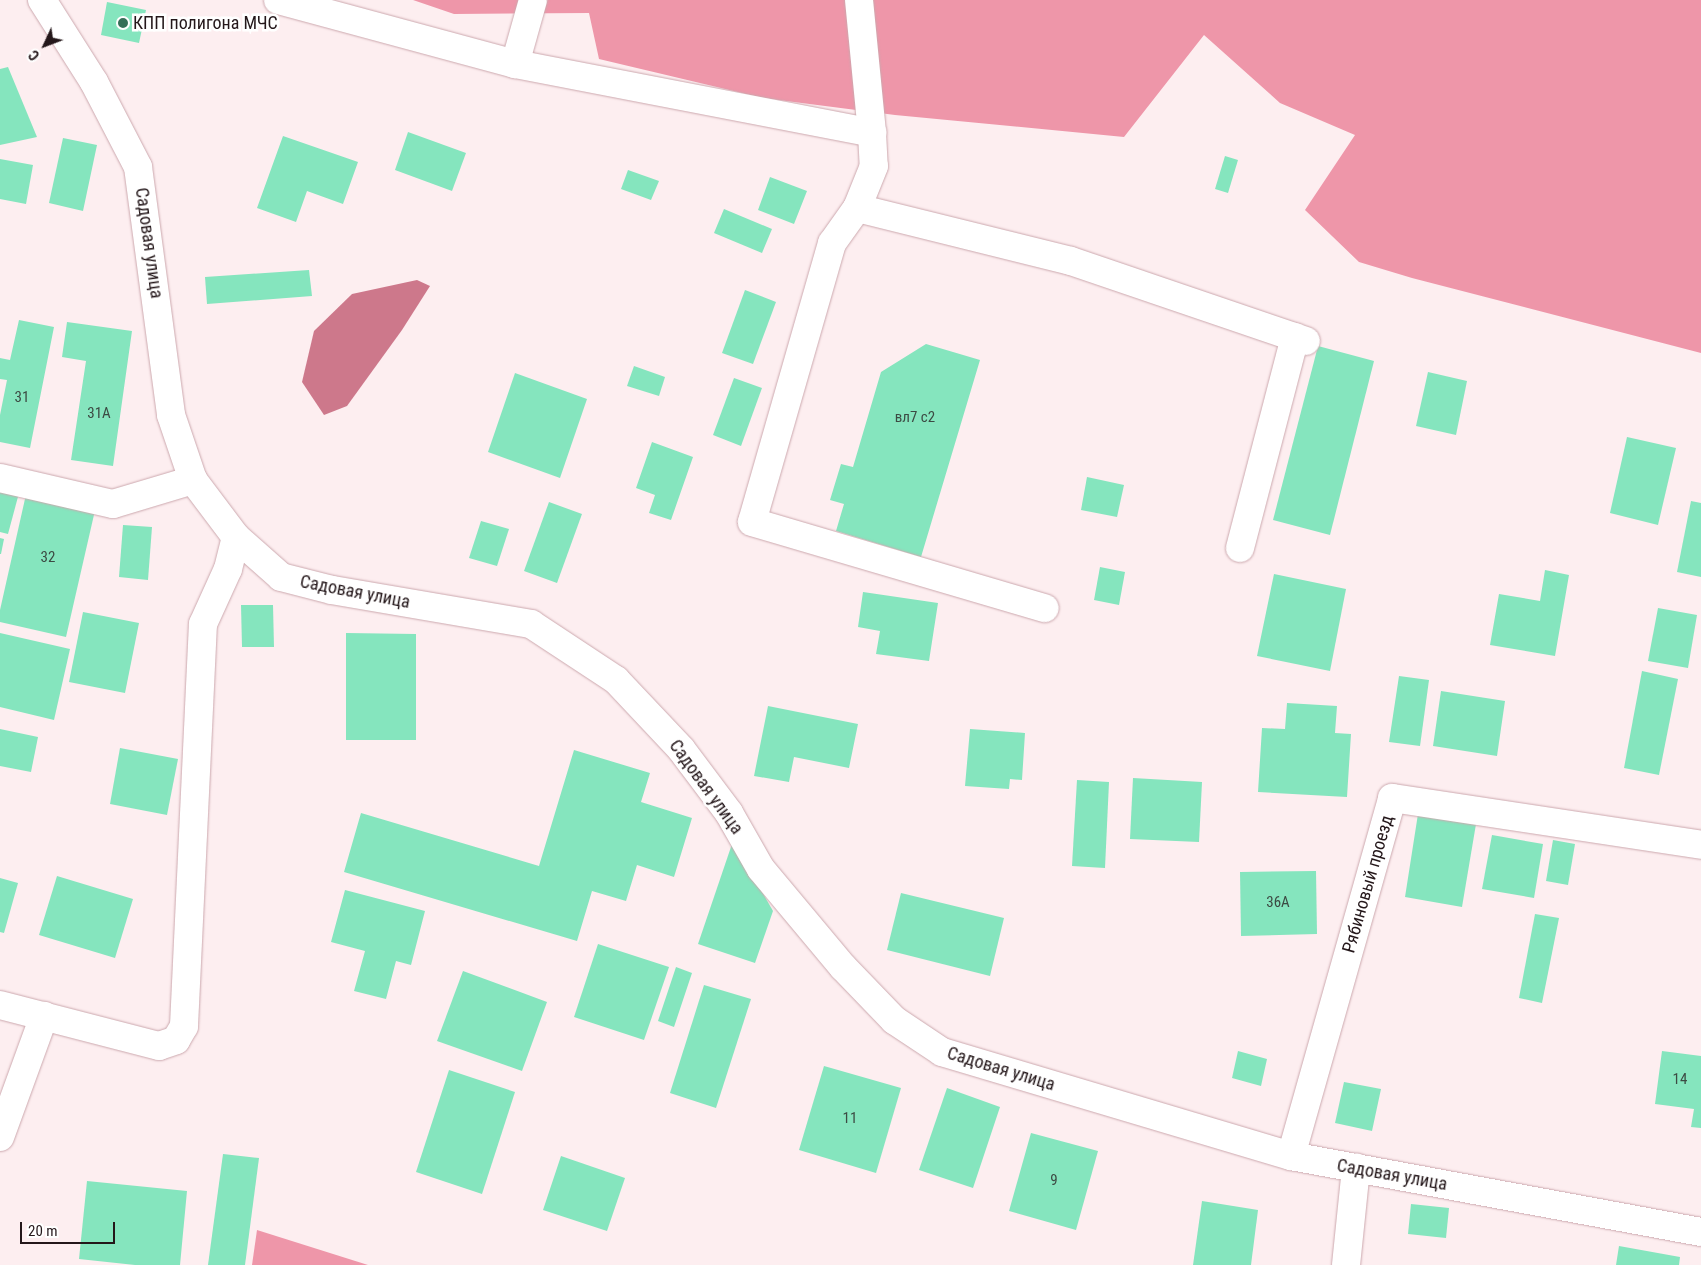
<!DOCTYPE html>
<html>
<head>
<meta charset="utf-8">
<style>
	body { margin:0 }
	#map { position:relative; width:1701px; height:1265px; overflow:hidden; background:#fdeef0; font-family:"Roboto Condensed",sans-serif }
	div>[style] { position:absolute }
	.forest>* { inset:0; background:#ee96a9 }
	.water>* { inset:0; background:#cd788b }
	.building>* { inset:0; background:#85e5be }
	.roads { filter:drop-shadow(0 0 1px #cca8ae) drop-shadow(0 0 1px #cca8ae) }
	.minor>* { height:28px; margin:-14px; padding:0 14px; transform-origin:14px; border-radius:14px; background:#fff }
	.dots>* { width:14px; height:14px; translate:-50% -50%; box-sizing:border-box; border:2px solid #fff; border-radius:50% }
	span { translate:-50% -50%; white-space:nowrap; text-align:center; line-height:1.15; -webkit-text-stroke:5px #fff; paint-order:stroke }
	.number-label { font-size:15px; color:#3c4a43 }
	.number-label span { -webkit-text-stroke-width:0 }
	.poi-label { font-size:18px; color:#24171a }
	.left { translate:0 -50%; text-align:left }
	.street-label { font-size:18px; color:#24171a }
	.north { position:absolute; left:20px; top:20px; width:50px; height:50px; -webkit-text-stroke:4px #fff; paint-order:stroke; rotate:227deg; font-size:14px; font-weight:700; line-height:20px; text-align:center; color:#24171a }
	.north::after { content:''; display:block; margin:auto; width:18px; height:22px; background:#24171a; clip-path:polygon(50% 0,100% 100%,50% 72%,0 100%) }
	.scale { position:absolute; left:20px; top:1222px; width:95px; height:22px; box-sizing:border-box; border:2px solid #24171a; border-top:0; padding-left:6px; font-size:15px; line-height:18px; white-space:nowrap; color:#24171a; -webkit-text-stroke:4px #fff; paint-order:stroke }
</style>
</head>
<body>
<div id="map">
	<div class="forest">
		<i style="clip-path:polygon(413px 0,1701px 0,1701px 353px,1412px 278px,1359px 262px,1305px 210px,1355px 135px,1280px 103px,1204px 35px,1124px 137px,895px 115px,763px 98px,599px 59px,589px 13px,454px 14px)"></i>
		<i style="clip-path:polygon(257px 1230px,368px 1265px,252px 1265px)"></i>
	</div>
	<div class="water">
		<i style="clip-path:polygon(417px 280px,430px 286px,402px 330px,347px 406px,324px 415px,302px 382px,314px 331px,352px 294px)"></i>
	</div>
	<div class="building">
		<i style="clip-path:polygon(107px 2px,146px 10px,139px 43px,101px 35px)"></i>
		<i style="clip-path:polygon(8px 67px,37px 137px,0 145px,0 69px)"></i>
		<i style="clip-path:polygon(408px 132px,466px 153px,452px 191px,395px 170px)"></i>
		<i style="clip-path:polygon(283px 136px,358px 162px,343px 204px,307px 191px,296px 222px,257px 208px)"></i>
		<i style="clip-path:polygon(63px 138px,97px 145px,83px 211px,49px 203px)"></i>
		<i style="clip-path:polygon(1225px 156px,1238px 160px,1228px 193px,1215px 189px)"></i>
		<i style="clip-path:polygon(0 159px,33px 165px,26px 204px,0 199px)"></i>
		<i style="clip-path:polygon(628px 170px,659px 181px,651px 200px,621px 189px)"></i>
		<i style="clip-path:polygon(770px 177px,807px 191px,794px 224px,758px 210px)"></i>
		<i style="clip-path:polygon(724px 209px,772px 229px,762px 253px,714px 233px)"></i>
		<i style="clip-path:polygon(309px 270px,312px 296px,207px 304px,205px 277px)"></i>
		<i style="clip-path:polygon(745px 290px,776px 302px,753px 364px,722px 353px)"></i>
		<i style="clip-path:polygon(19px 320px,54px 327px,30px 448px,0 442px,0 415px,7px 380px,0 379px,0 358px,10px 360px)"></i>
		<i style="clip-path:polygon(67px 322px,132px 331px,113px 466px,71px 460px,86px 361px,62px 357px)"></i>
		<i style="clip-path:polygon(926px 344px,980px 360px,921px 557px,836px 531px,844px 504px,830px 500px,841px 464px,853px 467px,881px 372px)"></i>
		<i style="clip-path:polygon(1318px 346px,1374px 361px,1330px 535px,1273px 520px)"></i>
		<i style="clip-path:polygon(634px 366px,665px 377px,659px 396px,627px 386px)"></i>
		<i style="clip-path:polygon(1428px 372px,1467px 381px,1456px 435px,1416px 426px)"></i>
		<i style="clip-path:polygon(515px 373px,587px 399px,560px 478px,488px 452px)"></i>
		<i style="clip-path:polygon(734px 378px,762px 388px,741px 446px,713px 435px)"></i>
		<i style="clip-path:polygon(1627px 437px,1676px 448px,1658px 525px,1610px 513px)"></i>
		<i style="clip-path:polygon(652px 442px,693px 457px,671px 520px,649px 513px,655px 495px,636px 488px)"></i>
		<i style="clip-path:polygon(1087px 477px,1124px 485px,1117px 517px,1081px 510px)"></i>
		<i style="clip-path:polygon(0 488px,19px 493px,8px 534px,0 532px)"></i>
		<i style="clip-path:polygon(27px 490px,96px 506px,66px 637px,0 622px,0 610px)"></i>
		<i style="clip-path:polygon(1691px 501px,1701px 503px,1701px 577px,1677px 572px)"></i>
		<i style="clip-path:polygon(549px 502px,582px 514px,557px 583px,524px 571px)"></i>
		<i style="clip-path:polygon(481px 521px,509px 529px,497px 566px,469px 558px)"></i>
		<i style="clip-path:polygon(123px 525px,152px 527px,148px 580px,119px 577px)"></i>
		<i style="clip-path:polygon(0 538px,4px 539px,1px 554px,0 554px)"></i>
		<i style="clip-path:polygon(1100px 567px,1125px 572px,1119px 605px,1094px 600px)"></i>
		<i style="clip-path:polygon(1545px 570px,1569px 575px,1555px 656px,1490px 645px,1499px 594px,1540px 601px)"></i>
		<i style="clip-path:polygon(1274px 574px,1346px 589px,1330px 671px,1257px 656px)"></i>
		<i style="clip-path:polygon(863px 592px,938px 603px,929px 661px,876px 654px,880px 631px,858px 627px)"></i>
		<i style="clip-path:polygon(241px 605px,273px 605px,274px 647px,242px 647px)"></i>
		<i style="clip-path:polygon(1658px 608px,1697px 615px,1688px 668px,1648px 661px)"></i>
		<i style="clip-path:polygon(83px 612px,139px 623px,125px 693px,69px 682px)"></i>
		<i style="clip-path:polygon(0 633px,70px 649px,54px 720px,0 707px)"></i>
		<i style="clip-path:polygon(346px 633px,416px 634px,416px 740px,346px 740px)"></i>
		<i style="clip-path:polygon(1642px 671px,1678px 679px,1659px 775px,1624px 768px)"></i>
		<i style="clip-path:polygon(1399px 676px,1429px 680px,1420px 746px,1389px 742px)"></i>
		<i style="clip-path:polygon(1441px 691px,1505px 701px,1497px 756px,1433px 746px)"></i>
		<i style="clip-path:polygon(1287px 703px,1337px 706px,1335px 733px,1351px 734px,1347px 797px,1258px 792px,1262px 728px,1285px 729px)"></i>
		<i style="clip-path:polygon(768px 706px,858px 724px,849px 768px,794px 757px,789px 782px,754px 776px)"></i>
		<i style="clip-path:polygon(0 729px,38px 737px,31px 772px,0 766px)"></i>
		<i style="clip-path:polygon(970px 729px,1025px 733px,1022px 780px,1010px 779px,1009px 789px,965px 786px)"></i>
		<i style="clip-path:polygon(120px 748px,178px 759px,167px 815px,110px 804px)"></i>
		<i style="clip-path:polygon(574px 750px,650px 773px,641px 802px,692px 818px,674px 877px,637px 865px,626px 901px,592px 891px,577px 941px,344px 872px,361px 813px,539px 866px)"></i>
		<i style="clip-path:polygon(1133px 778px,1202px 782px,1199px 842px,1130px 839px)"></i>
		<i style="clip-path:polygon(1077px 780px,1109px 782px,1105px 868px,1072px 866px)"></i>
		<i style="clip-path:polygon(1418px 814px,1476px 824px,1462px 907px,1405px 897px)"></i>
		<i style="clip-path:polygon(1492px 835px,1543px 844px,1534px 898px,1482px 889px)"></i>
		<i style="clip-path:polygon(1553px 840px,1575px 844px,1568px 885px,1546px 881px)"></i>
		<i style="clip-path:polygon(733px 841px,773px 911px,755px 963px,698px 944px)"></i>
		<i style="clip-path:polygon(1316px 871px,1317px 934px,1241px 936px,1240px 872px)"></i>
		<i style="clip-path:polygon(57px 876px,133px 899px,115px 958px,39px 935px)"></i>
		<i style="clip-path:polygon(0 878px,18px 883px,4px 933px,0 932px)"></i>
		<i style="clip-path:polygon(345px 890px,425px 911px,411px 965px,396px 961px,386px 999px,354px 991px,365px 951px,331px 942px)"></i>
		<i style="clip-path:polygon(901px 893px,1004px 918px,990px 976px,887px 950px)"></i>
		<i style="clip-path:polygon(1535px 914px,1559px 918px,1542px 1003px,1519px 998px)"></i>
		<i style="clip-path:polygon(598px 944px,669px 967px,644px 1040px,574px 1017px)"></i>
		<i style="clip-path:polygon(676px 967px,692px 973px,674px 1027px,658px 1021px)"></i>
		<i style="clip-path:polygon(463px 971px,547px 1002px,522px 1071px,437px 1041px)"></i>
		<i style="clip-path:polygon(704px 985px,751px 999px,716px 1108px,670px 1093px)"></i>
		<i style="clip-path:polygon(1238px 1051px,1267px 1059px,1261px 1086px,1232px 1078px)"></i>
		<i style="clip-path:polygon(1662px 1051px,1701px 1056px,1701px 1128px,1691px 1127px,1694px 1109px,1655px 1104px)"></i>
		<i style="clip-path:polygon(824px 1066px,901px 1088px,876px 1173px,799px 1150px)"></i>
		<i style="clip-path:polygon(449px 1070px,515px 1092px,482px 1194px,416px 1172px)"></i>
		<i style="clip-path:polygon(1344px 1082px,1381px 1089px,1372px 1131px,1335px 1123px)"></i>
		<i style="clip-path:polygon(947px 1088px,1000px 1107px,973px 1188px,919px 1170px)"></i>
		<i style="clip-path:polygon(1031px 1133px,1098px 1151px,1076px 1230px,1009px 1211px)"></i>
		<i style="clip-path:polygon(223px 1154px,259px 1158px,245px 1265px,208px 1265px)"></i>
		<i style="clip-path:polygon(561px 1156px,625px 1178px,607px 1231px,543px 1210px)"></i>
		<i style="clip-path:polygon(87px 1181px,187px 1191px,180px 1265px,135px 1265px,79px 1259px)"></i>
		<i style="clip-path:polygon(1202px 1201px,1258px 1210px,1251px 1265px,1193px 1265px)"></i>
		<i style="clip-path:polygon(1411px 1204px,1449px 1208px,1446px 1238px,1408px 1234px)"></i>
		<i style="clip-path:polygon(1619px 1246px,1680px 1257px,1679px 1265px,1616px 1265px)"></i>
	</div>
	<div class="roads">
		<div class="minor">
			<i style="left:42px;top:0;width:97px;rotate:57.6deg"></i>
			<i style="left:94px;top:82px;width:96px;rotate:62.6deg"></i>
			<i style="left:138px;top:167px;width:250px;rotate:82.4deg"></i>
			<i style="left:171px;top:415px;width:69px;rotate:71.3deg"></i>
			<i style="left:193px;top:480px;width:71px;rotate:53deg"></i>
			<i style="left:236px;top:537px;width:60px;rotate:41.6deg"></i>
			<i style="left:281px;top:577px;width:53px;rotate:14.3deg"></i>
			<i style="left:332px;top:590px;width:202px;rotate:9.7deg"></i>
			<i style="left:531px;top:624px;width:102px;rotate:33.4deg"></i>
			<i style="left:616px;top:680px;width:95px;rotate:46.7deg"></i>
			<i style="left:681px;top:749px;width:80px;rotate:53.1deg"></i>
			<i style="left:729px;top:813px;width:64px;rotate:60.3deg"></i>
			<i style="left:761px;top:869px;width:128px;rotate:50.1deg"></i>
			<i style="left:843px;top:967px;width:74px;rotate:46.1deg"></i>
			<i style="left:894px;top:1020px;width:58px;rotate:33.7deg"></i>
			<i style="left:942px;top:1052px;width:364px;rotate:16.6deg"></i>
			<i style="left:1291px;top:1156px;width:417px;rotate:10.5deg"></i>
			<i style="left:278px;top:0;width:245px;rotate:15.1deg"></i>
			<i style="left:515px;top:64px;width:364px;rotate:10.9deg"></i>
			<i style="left:872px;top:133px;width:33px;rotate:87deg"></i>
			<i style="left:874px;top:166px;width:45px;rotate:112deg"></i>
			<i style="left:857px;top:208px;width:220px;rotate:13.9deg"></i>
			<i style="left:1071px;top:261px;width:248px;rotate:18.8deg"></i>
			<i style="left:859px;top:0;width:134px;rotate:84.4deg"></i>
			<i style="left:515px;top:64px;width:66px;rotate:-74.3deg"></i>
			<i style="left:857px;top:208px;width:43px;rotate:125.5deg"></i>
			<i style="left:832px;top:243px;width:290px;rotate:106deg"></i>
			<i style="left:752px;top:522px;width:305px;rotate:16.4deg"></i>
			<i style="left:0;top:478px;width:116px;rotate:13deg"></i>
			<i style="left:113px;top:504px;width:84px;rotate:-16.7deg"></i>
			<i style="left:1240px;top:548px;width:218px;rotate:-75.4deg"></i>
			<i style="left:0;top:1005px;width:164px;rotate:14.5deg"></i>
			<i style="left:159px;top:1046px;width:18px;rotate:-19deg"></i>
			<i style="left:176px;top:1040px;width:16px;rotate:-60deg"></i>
			<i style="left:184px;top:1026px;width:402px;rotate:-87.3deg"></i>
			<i style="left:203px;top:624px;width:60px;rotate:-65.6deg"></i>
			<i style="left:228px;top:569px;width:33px;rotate:-76deg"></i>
			<i style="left:0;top:1137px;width:129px;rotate:-70deg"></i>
			<i style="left:1291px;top:1156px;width:372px;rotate:-74.2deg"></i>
			<i style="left:1392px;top:798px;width:313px;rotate:8.6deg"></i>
			<i style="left:1346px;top:1265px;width:98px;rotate:-84.1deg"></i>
		</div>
	</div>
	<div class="dots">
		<i style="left:123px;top:23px;background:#356f58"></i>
	</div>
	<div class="number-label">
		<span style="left:22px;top:398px">31</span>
		<span style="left:99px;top:414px">31А</span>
		<span style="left:915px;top:418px">вл7 с2</span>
		<span style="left:48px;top:558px">32</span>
		<span style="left:1278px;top:903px">36А</span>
		<span style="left:1680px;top:1080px">14</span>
		<span style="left:850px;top:1119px">11</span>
		<span style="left:1054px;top:1181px">9</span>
	</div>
	<div class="poi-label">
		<span class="left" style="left:133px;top:23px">КПП полигона МЧС</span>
	</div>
	<div class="street-label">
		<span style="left:149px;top:243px;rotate:82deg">Садовая улица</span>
		<span style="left:355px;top:592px;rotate:11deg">Садовая улица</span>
		<span style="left:706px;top:787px;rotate:54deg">Садовая улица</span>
		<span style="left:1368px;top:884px;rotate:-74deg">Рябиновый проезд</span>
		<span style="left:1001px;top:1069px;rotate:17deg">Садовая улица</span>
		<span style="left:1392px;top:1175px;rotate:10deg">Садовая улица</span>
	</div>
	<div class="north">С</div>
	<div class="scale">20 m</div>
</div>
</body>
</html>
